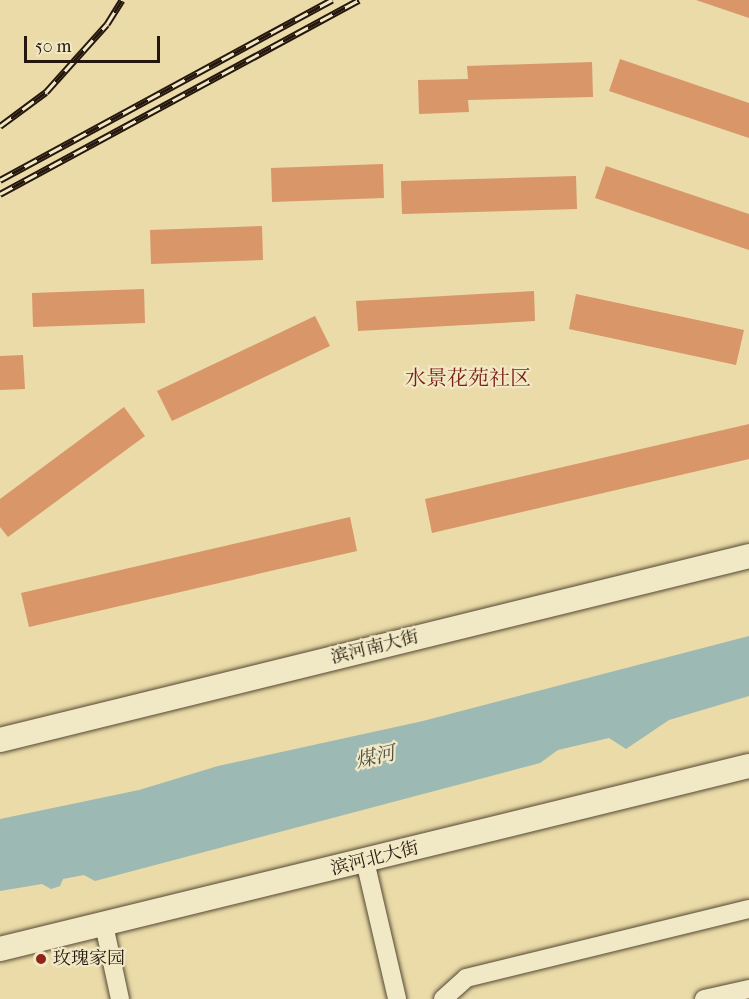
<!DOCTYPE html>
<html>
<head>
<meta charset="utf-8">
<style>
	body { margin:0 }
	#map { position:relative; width:749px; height:999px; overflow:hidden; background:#eadba8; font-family:"IM FELL French Canon","Noto Serif SC",serif }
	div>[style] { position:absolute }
	.water>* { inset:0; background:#9cb9b3 }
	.building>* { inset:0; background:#d89669 }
	.roads { filter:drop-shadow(0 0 2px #564834) drop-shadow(0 0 2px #564834) }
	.street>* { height:18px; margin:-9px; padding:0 9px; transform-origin:9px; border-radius:9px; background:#f1e8c6 }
	.secondary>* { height:24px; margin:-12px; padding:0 12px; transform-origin:12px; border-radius:12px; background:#f1e8c6 }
	.rail>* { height:7px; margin-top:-3.5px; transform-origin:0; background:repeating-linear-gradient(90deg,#f1e8c6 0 14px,#25170d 0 28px); box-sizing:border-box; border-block:2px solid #25170d }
	.dots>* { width:16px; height:16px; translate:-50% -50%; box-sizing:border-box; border:3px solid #f1e8c6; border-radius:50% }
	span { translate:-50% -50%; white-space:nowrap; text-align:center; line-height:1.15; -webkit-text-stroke:4.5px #f1e8c6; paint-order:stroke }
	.street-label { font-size:18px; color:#25170d }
	.poi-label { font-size:18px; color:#25170d }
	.left { translate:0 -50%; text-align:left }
	.water-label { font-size:20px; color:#4f5047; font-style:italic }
	.quarter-label { font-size:21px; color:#7a1f14 }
	.scale { position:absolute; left:24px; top:36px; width:136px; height:27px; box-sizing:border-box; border:3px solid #25170d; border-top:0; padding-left:8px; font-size:18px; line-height:21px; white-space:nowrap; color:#25170d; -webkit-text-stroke:4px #f1e8c6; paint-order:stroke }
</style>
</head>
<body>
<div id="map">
	<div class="water">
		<i style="clip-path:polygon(749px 636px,749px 696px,669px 720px,626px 749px,609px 738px,558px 750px,540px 763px,95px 881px,84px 875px,63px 879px,60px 886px,51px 889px,42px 884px,0 891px,0 819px,139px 790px,218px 766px,423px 721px)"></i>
	</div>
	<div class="building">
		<i style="clip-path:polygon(696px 0,749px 0,749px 18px)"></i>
		<i style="clip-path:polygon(620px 59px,749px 103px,749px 138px,609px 91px)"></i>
		<i style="clip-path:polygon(592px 62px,593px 97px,468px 100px,469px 112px,419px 114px,418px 80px,468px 79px,467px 66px)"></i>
		<i style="clip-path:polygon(383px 164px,384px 198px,272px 202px,271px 168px)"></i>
		<i style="clip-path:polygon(606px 166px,749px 214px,749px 250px,595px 198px)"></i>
		<i style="clip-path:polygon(576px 176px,577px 209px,402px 214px,401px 181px)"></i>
		<i style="clip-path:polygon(262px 226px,263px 260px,151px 264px,150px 230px)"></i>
		<i style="clip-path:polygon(144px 289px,145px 323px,33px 327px,32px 293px)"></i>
		<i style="clip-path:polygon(534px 291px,535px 321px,358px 331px,356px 301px)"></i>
		<i style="clip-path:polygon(576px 294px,744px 330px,736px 365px,569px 329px)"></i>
		<i style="clip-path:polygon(315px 316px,330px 346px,172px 421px,157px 391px)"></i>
		<i style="clip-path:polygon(23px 355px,25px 389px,0 390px,0 356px)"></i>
		<i style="clip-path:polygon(124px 407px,145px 436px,8px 537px,0 527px,0 499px)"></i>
		<i style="clip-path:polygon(749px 424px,749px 459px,432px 533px,425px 499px)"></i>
		<i style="clip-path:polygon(350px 517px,357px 551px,29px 627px,21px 593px)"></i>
	</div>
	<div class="roads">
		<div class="street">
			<i style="left:365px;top:861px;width:142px;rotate:76.9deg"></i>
			<i style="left:104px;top:925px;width:76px;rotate:77.8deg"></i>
			<i style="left:443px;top:999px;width:31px;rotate:-42deg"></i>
			<i style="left:466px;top:978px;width:291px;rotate:-13.7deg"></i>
			<i style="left:704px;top:999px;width:46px;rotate:-12.5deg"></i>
		</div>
		<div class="secondary">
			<i style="left:0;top:740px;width:771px;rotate:-13.8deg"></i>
			<i style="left:0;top:949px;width:771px;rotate:-13.73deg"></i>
		</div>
	</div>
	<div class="rail">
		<i style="left:0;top:126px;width:57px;rotate:-36.5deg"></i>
		<i style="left:46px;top:92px;width:91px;rotate:-48.1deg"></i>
		<i style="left:107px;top:24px;width:28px;rotate:-58deg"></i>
		<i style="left:0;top:180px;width:378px;rotate:-28.5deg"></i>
		<i style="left:0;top:194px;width:408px;rotate:-28.4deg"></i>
	</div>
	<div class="dots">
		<i style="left:41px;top:959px;background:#8f2418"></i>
	</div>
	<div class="street-label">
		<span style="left:375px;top:648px;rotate:-14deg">滨河南大街</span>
		<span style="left:375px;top:859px;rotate:-14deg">滨河北大街</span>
	</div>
	<div class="poi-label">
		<span class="left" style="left:53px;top:959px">玫瑰家园</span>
	</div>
	<div class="water-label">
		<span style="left:375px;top:757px;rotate:-13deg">煤河</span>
	</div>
	<div class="quarter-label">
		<span style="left:468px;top:378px">水景花苑社区</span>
	</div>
	<div class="scale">50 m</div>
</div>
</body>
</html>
